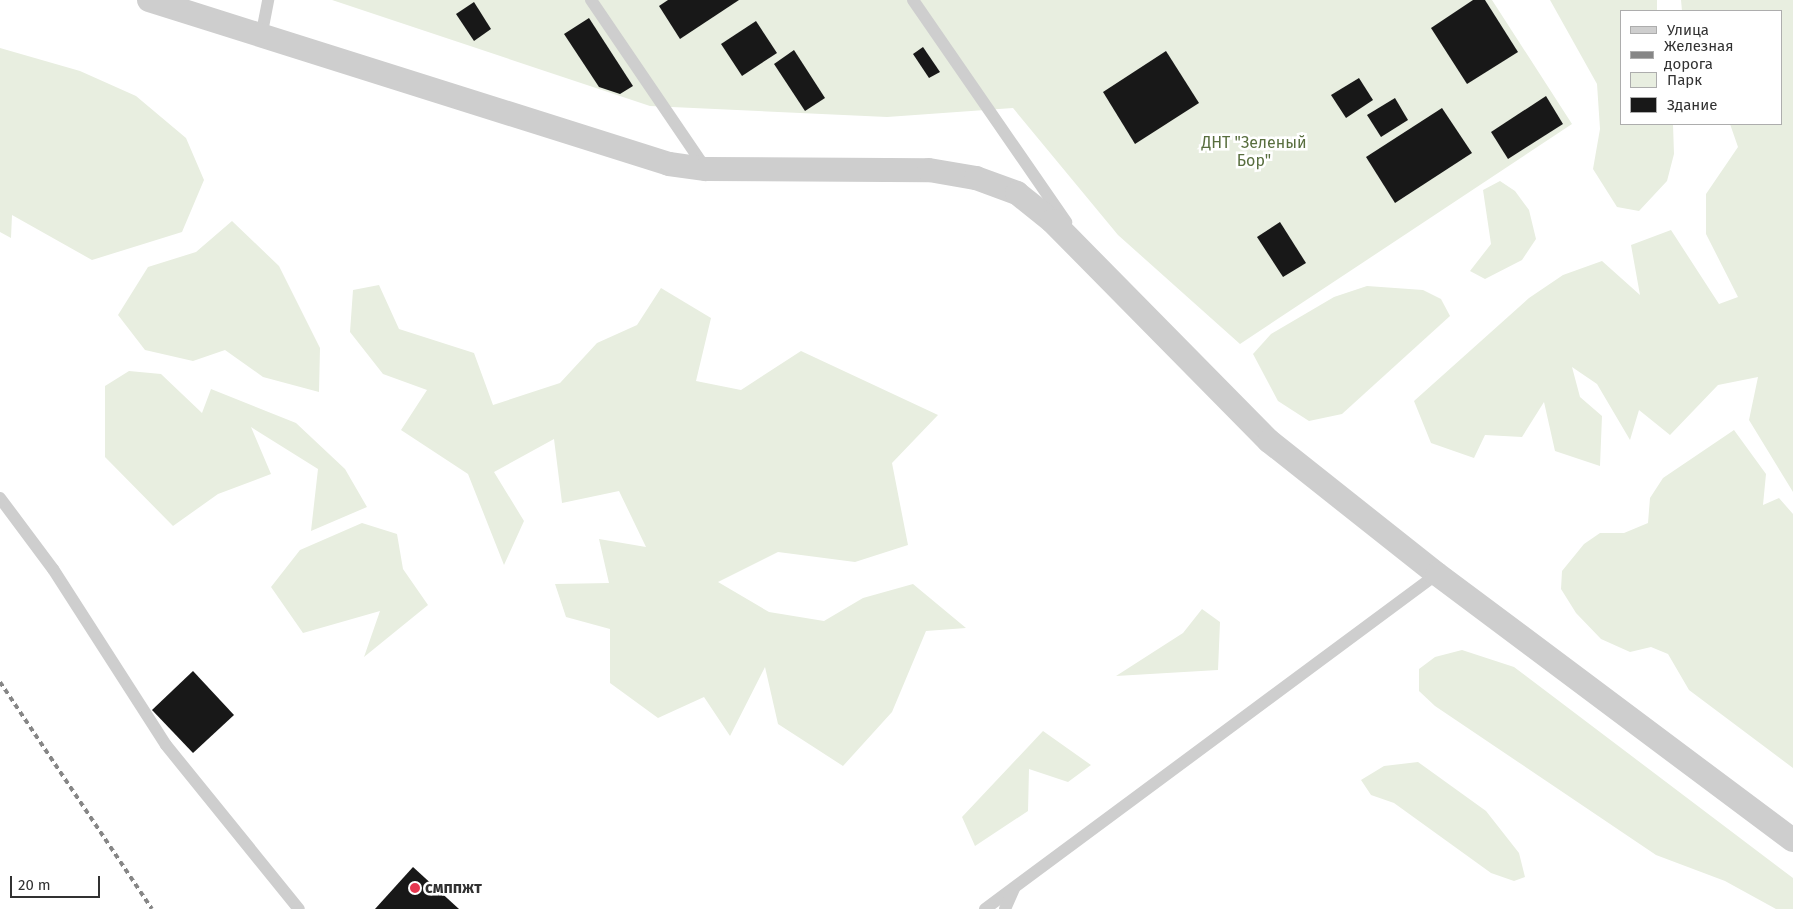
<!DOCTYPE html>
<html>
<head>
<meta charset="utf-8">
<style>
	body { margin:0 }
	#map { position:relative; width:1793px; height:909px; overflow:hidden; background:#fff; font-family:"Fira Sans",sans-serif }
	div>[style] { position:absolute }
	.green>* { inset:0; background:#e8eee0 }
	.building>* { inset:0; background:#181818 }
	.lane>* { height:12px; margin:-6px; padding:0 6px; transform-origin:6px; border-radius:6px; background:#cecece }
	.street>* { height:24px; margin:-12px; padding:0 12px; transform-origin:12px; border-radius:12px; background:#cecece }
	.rail>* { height:4px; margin-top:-2px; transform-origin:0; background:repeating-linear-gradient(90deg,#868686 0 5px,transparent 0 9px) }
	.dots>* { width:14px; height:14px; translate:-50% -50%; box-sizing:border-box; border:2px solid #fff; border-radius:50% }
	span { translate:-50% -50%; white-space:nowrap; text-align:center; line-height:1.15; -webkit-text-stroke:5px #fff; paint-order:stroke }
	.park-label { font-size:16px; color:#586e3e }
	.poi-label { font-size:16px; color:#313131; font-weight:700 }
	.left { translate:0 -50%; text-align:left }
	.legend { position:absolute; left:1620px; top:10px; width:162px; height:115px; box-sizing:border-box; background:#fff; border:1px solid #adadad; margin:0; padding:6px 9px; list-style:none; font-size:15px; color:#313131 }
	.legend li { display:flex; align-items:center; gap:10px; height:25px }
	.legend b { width:25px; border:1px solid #adadad }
	.scale { position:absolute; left:10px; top:876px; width:90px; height:22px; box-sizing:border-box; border:2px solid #313131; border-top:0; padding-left:6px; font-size:15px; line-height:18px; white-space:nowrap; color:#313131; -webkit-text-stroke:4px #fff; paint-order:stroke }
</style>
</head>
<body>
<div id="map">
	<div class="green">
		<i style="clip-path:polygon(332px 0,1492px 0,1572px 124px,1240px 344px,1118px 235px,1013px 108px,887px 117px,650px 106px)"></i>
		<i style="clip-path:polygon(1550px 0,1657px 0,1657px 11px,1622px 11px,1622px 124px,1673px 124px,1674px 154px,1667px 181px,1639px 211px,1617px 207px,1593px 169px,1600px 129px,1597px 84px)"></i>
		<i style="clip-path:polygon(1681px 0,1793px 0,1793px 492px,1749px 420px,1758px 377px,1718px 385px,1670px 435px,1639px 410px,1630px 440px,1597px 384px,1572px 367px,1580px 397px,1602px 416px,1600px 466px,1555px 451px,1544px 402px,1522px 437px,1485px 435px,1474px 458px,1431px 443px,1414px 401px,1529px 298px,1563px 275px,1602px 261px,1640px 295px,1631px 245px,1671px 230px,1719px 304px,1738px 297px,1706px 234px,1706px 194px,1738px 147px,1730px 124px,1782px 124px,1782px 11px,1682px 11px)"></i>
		<i style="clip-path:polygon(0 48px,80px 71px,136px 96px,186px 138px,204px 180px,182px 232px,92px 260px,12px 215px,11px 238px,0 232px)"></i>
		<i style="clip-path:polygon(1500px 181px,1515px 191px,1529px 210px,1536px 239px,1522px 260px,1485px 279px,1470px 271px,1491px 244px,1483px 190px)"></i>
		<i style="clip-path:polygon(232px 221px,279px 266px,320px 348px,319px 392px,263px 377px,225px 350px,193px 361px,145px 350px,118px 315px,148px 267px,196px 252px)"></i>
		<i style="clip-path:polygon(379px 285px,399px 329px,474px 353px,493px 405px,560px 383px,597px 343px,637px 325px,661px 288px,711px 318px,696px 381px,741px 390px,801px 351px,938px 415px,892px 463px,908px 545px,855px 562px,778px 552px,718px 582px,769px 612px,824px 621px,863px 598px,913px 584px,966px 628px,926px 631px,892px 712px,843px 766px,778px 724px,765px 667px,730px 736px,704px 697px,658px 718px,610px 683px,610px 629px,566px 617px,555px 584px,609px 583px,599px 539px,646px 547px,619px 491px,562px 503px,554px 439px,494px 472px,524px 521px,504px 565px,468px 474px,401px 430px,427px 390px,383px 374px,350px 332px,353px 290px)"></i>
		<i style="clip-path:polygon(1367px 286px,1423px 290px,1441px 299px,1450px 316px,1342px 414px,1309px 421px,1278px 401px,1253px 354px,1271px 334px,1334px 297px)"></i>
		<i style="clip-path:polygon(129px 371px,161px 374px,202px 413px,211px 389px,296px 423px,345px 469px,367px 507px,311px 531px,318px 469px,251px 427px,271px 474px,218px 494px,173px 526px,105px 457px,105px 386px)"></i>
		<i style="clip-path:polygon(1734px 430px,1766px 474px,1763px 505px,1779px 498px,1793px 514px,1793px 768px,1689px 690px,1668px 654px,1651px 647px,1630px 652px,1601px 639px,1576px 613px,1561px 589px,1562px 571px,1584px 544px,1600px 533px,1624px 533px,1648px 523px,1650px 498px,1663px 478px)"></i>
		<i style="clip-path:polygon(362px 523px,397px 534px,403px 569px,428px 605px,364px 657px,380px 611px,303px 633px,271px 587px,300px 550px)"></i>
		<i style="clip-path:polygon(1202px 609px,1220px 622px,1218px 670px,1116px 676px,1183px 633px)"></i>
		<i style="clip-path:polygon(1462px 650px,1514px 667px,1793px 878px,1793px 909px,1776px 909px,1725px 881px,1656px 855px,1435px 706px,1419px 691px,1419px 669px,1435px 657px)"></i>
		<i style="clip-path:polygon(1043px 731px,1091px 765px,1068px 782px,1029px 769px,1028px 811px,975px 846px,962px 817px)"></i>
		<i style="clip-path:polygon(1418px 762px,1486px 811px,1519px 853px,1525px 877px,1514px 881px,1491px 873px,1394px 803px,1371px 795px,1361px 780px,1384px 766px)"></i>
	</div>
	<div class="building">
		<i style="clip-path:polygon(668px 0,739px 0,680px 39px,659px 6px)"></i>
		<i style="clip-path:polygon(1473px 0,1485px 0,1518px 52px,1467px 84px,1431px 28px)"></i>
		<i style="clip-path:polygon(474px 2px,491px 29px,474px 41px,456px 14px)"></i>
		<i style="clip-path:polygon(589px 18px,633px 86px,620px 94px,599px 87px,564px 34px)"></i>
		<i style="clip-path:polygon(756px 21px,777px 53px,742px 76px,721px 44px)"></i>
		<i style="clip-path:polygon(923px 47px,940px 72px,929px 78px,913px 54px)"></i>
		<i style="clip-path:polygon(794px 50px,825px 98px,805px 111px,774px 64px)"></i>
		<i style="clip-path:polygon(1166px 51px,1199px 103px,1135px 144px,1103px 92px)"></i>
		<i style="clip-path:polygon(1359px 78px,1373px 100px,1346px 118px,1331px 95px)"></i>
		<i style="clip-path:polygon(1546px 96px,1563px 124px,1508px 159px,1491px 132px)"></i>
		<i style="clip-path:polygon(1395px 98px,1408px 120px,1381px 137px,1367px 115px)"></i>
		<i style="clip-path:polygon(1442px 108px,1472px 153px,1395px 203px,1366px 157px)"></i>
		<i style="clip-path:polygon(1280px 222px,1306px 263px,1283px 277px,1257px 237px)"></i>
		<i style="clip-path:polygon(193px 671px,234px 715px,193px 753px,152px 710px)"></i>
		<i style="clip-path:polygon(413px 867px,459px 909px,375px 909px)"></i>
	</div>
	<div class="lane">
		<i style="left:591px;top:0;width:204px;rotate:55.8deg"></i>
		<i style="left:913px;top:0;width:270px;rotate:55.4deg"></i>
		<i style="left:262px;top:32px;width:33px;rotate:-79deg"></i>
		<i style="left:0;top:498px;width:89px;rotate:53.3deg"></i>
		<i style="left:53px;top:569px;width:209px;rotate:57.3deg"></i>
		<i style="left:166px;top:745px;width:211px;rotate:51deg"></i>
		<i style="left:985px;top:909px;width:563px;rotate:-36.54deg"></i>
		<i style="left:1005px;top:909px;width:22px;rotate:-66deg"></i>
	</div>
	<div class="street">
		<i style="left:149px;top:0;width:545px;rotate:17.5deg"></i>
		<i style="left:669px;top:164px;width:37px;rotate:8deg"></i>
		<i style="left:706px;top:169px;width:223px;rotate:0.3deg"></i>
		<i style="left:929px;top:170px;width:48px;rotate:9.7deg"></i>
		<i style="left:976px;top:178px;width:44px;rotate:20.1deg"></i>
		<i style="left:1017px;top:193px;width:45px;rotate:38.7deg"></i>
		<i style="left:1052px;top:221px;width:309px;rotate:45.4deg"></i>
		<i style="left:1269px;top:441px;width:214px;rotate:38.4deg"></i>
		<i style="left:1437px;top:574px;width:444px;rotate:36.8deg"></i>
	</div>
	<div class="rail">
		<i style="left:0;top:682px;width:273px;rotate:56.2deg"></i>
	</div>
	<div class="dots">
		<i style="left:415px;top:888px;background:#e6364f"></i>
	</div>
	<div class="park-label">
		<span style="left:1254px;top:152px">ДНТ "Зеленый<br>Бор"</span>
	</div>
	<div class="poi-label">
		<span class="left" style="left:425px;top:888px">смппжт</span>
	</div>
	<ul class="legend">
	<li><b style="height:6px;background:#cecece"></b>Улица</li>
	<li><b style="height:6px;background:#868686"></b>Железная дорога</li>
	<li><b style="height:14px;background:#e8eee0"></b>Парк</li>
	<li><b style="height:14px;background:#181818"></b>Здание</li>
	</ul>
	<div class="scale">20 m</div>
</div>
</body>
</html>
